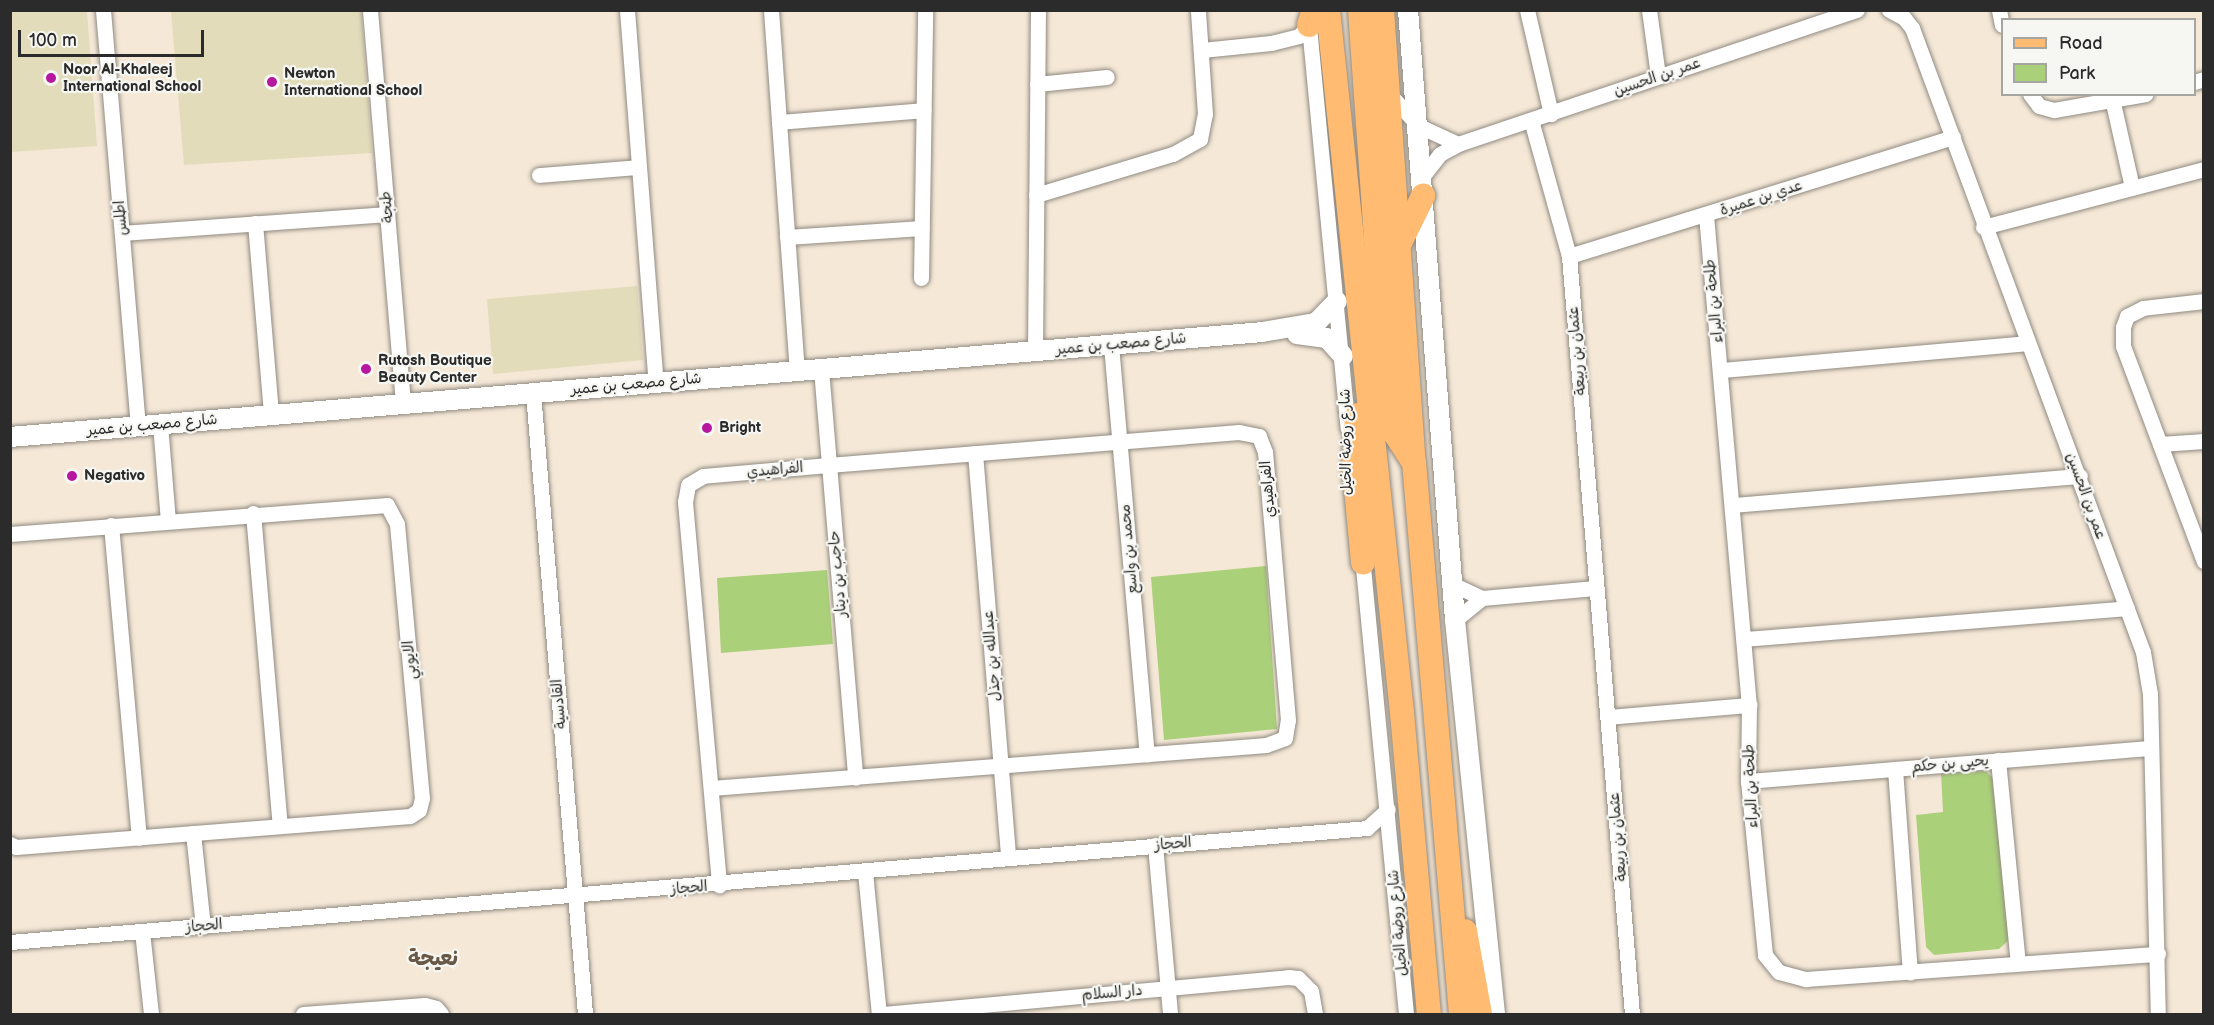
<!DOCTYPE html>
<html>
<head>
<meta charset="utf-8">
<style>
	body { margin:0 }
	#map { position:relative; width:2214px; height:1025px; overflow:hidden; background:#f5e8d7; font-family:"Balsamiq Sans","Playpen Sans Arabic",sans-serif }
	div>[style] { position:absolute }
	.built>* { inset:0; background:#e2dcba }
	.green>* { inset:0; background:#abd07a }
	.roads { filter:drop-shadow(0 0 2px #908a81) drop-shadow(0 0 2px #908a81) }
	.minor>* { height:15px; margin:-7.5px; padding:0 7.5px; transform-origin:7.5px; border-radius:7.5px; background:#fff }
	.tertiary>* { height:20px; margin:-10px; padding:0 10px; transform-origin:10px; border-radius:10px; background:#fff }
	.primary>* { height:24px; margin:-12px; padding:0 12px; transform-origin:12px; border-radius:12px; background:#febb71 }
	.dots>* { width:16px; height:16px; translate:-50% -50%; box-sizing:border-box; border:3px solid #f6f6f2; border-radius:50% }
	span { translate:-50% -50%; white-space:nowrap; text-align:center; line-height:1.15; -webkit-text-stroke:4.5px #f6f6f2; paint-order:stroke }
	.poi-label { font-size:15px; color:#2b2b2b; font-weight:700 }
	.left { translate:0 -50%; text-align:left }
	.street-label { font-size:15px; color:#2b2b2b }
	.district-label { font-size:21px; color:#685846; font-weight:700 }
	.frame { position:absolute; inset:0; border:12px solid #2b2b2b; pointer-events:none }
	.legend { position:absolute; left:2001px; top:18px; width:195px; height:78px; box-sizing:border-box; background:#f6f6f2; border:2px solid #a5a5a2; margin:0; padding:8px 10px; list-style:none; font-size:18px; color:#2b2b2b }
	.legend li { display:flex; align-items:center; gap:12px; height:30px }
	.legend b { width:30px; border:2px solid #a5a5a2 }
	.scale { position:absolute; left:18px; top:30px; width:186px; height:27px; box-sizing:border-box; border:3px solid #2b2b2b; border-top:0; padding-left:8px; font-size:18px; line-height:21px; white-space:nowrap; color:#2b2b2b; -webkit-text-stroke:4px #f6f6f2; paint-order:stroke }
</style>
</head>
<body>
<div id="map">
	<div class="built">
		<i style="clip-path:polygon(11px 10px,87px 11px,97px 146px,11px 152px)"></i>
		<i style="clip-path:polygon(171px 11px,361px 11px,372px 153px,184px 165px)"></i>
		<i style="clip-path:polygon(637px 286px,643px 360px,493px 374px,487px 299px)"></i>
	</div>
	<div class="green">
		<i style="clip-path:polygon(1266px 566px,1277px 729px,1164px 740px,1151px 577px)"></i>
		<i style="clip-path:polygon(827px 570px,833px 644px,721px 653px,717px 578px)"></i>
		<i style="clip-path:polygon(1986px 771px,1996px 781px,2010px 939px,1999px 949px,1934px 955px,1926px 947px,1916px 815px,1943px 812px,1941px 773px)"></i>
	</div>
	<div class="roads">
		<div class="minor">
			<i style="left:103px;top:10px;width:417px;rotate:85.2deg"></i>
			<i style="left:370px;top:10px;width:395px;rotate:85.2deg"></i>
			<i style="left:627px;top:10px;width:374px;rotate:85.6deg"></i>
			<i style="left:771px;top:10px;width:362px;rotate:85.9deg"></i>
			<i style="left:1527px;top:10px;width:107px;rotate:77deg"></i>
			<i style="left:1649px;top:10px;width:67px;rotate:82.2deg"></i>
			<i style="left:1889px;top:10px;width:17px;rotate:28deg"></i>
			<i style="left:1904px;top:18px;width:13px;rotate:51deg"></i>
			<i style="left:1912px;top:28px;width:665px;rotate:69.69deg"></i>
			<i style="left:2143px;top:652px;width:43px;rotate:80.5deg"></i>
			<i style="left:2150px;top:694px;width:320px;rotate:88.6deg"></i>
			<i style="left:1999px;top:10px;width:15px;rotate:79deg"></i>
			<i style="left:1308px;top:16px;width:414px;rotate:84.5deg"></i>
			<i style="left:1202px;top:50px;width:69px;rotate:-5.8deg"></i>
			<i style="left:1271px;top:43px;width:29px;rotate:-14deg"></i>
			<i style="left:1299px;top:36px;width:15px;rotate:-48deg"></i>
			<i style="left:2194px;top:82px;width:10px;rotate:-17deg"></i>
			<i style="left:1037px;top:84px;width:70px;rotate:-5.7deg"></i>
			<i style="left:1389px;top:94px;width:44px;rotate:46.8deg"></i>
			<i style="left:1419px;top:126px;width:43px;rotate:24.8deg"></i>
			<i style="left:2030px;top:94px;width:15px;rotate:53deg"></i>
			<i style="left:2039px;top:106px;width:16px;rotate:15deg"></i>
			<i style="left:2054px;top:110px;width:93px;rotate:-9.9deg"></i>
			<i style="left:2113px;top:103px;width:86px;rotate:77.3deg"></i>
			<i style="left:1531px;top:120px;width:141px;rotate:74.4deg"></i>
			<i style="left:1569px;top:256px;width:761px;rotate:85.25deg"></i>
			<i style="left:779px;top:122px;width:145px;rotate:-4.7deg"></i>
			<i style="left:539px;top:175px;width:100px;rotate:-4.6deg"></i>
			<i style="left:1422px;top:177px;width:29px;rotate:-52deg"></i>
			<i style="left:1440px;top:154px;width:21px;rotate:-29deg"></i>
			<i style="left:1458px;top:144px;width:421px;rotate:-18.6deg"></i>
			<i style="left:1036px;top:195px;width:143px;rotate:-16.7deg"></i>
			<i style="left:1173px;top:154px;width:31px;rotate:-29deg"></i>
			<i style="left:1200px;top:139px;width:25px;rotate:-79deg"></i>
			<i style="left:1205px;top:114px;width:104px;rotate:-93.9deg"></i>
			<i style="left:1706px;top:215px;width:492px;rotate:85deg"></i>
			<i style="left:1749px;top:705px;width:76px;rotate:90.8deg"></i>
			<i style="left:1748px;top:781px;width:175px;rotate:84.4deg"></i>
			<i style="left:1765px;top:955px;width:22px;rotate:51deg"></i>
			<i style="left:1779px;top:972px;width:28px;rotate:15deg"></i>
			<i style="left:1806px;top:979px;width:353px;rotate:-4.1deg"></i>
			<i style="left:255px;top:223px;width:193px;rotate:85.2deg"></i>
			<i style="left:1983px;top:227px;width:228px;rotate:-14.7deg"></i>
			<i style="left:122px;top:233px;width:266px;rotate:-4.1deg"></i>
			<i style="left:787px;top:237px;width:135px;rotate:-3.8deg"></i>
			<i style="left:1569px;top:256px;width:402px;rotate:-17.2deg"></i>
			<i style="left:921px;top:278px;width:268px;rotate:-89.1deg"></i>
			<i style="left:2204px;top:301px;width:61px;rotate:173.5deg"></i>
			<i style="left:2143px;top:308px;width:18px;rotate:153deg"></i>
			<i style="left:2127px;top:316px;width:12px;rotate:110deg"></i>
			<i style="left:2123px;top:327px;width:19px;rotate:90deg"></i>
			<i style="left:2123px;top:346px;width:230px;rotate:69.4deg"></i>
			<i style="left:1111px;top:345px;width:411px;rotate:85deg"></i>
			<i style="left:1035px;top:351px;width:341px;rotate:-89.5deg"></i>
			<i style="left:821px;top:369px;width:410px;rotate:85.2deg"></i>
			<i style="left:1721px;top:370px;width:307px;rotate:-5deg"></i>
			<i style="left:533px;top:393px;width:623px;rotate:85.21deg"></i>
			<i style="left:160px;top:424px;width:97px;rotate:85.3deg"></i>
			<i style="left:2160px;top:444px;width:44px;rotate:-3.9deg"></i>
			<i style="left:975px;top:453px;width:406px;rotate:85.3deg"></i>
			<i style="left:1733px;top:505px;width:348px;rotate:-4.8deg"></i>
			<i style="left:253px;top:513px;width:314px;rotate:85.1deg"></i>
			<i style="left:111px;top:525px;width:314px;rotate:84.9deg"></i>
			<i style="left:10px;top:534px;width:378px;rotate:-4.4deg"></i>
			<i style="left:387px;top:505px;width:21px;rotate:62deg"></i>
			<i style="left:397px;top:524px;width:275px;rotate:84.8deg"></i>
			<i style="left:422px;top:798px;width:12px;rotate:104deg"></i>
			<i style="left:419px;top:810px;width:11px;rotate:146deg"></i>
			<i style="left:410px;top:816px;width:395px;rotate:175.5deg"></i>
			<i style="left:16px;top:847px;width:7px;rotate:-153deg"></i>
			<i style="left:1362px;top:557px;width:459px;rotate:84.5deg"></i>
			<i style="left:1452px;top:584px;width:33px;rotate:25deg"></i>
			<i style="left:1482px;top:598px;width:114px;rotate:-5deg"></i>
			<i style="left:1455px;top:620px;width:35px;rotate:-39deg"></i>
			<i style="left:1744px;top:639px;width:384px;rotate:-4.6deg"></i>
			<i style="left:1608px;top:717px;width:142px;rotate:-4.9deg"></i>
			<i style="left:1998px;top:760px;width:204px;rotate:84.4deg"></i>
			<i style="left:1895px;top:769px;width:204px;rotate:85.8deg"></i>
			<i style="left:1748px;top:781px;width:404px;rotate:-4.7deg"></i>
			<i style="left:711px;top:788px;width:557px;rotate:-4.43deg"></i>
			<i style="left:1266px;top:745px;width:20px;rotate:-20deg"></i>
			<i style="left:1285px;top:738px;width:18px;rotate:-81deg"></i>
			<i style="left:1288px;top:720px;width:269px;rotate:-94.9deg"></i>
			<i style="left:1265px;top:452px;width:17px;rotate:-111deg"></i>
			<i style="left:1259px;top:436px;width:20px;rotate:-169deg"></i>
			<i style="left:1239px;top:432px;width:412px;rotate:175.4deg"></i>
			<i style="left:828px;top:465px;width:125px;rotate:175deg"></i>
			<i style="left:703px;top:476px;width:17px;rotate:149deg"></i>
			<i style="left:688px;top:485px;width:17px;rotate:100deg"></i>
			<i style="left:685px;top:502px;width:385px;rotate:84.9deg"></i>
			<i style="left:193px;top:833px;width:94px;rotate:83.9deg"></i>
			<i style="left:1155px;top:845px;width:170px;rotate:84.9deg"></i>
			<i style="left:865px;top:872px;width:143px;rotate:84.4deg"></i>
			<i style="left:142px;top:931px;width:83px;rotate:83.8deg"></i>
			<i style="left:10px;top:942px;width:1362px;rotate:-4.8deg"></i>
			<i style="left:1367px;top:828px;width:28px;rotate:-42deg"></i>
			<i style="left:303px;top:1014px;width:122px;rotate:-4.2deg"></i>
			<i style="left:425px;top:1005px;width:11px;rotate:15deg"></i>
			<i style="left:436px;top:1008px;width:8px;rotate:50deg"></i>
			<i style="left:883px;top:1014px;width:407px;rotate:-5.2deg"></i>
			<i style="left:1288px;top:977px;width:10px;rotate:6deg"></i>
			<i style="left:1298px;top:978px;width:18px;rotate:45deg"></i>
			<i style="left:1311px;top:991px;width:23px;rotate:80deg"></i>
		</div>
		<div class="tertiary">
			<i style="left:1408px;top:10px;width:612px;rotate:85.59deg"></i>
			<i style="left:1455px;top:620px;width:396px;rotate:84.2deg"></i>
			<i style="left:1297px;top:334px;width:30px;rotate:8deg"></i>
			<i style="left:1327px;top:338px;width:24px;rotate:48deg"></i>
			<i style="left:10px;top:437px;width:1256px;rotate:-4.79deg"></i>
			<i style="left:1262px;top:332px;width:55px;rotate:-9.5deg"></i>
			<i style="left:1316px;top:323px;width:30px;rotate:-46deg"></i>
		</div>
		<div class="primary">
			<i style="left:1328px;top:10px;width:707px;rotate:83.99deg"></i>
			<i style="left:1402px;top:713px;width:302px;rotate:84.9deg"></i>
			<i style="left:1360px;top:10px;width:401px;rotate:86deg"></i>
			<i style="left:1388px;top:410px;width:23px;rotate:75deg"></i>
			<i style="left:1394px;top:432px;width:33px;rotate:57deg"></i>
			<i style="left:1382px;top:10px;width:453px;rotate:86deg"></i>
			<i style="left:1414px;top:462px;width:554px;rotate:85.13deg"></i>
			<i style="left:1309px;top:25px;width:16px;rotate:-72deg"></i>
			<i style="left:1399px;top:245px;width:55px;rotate:-63.9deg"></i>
			<i style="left:1357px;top:415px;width:52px;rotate:93.3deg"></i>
			<i style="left:1354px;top:467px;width:96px;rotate:84.6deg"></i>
			<i style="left:1465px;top:931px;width:84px;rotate:79.8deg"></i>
		</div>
	</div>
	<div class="dots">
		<i style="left:51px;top:78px;background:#b5179e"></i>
		<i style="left:272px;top:82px;background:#b5179e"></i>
		<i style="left:366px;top:369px;background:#b5179e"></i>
		<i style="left:707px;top:428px;background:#b5179e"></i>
		<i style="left:72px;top:476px;background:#b5179e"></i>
	</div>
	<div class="poi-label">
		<span class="left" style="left:63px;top:78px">Noor Al-Khaleej<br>International School</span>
		<span class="left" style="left:284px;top:82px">Newton<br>International School</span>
		<span class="left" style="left:378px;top:369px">Rutosh Boutique<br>Beauty Center</span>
		<span class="left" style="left:719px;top:428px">Bright</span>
		<span class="left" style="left:84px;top:476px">Negativo</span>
	</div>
	<div class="street-label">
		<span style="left:1657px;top:77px;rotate:-19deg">عمر بن الحسين</span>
		<span style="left:1761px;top:198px;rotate:-18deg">عدي بن عميرة</span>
		<span style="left:387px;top:207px;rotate:-95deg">طنجة</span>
		<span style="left:121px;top:218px;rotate:-95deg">اطلس</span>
		<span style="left:1714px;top:301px;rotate:-96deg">طلحة بن البراء</span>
		<span style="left:1121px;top:344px;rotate:-5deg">شارع مصعب بن عمير</span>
		<span style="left:1577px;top:351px;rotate:-95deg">عثمان بن ربيعة</span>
		<span style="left:636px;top:384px;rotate:-5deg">شارع مصعب بن عمير</span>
		<span style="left:152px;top:425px;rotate:-5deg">شارع مصعب بن عمير</span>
		<span style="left:1346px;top:442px;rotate:-91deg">شارع روضة الخيل</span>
		<span style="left:775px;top:470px;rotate:-5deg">الفراهيدي</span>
		<span style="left:1268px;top:489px;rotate:-95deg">الفراهيدي</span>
		<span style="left:2086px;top:496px;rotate:70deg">عمر بن الحسين</span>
		<span style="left:1129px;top:549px;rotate:-95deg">محمد بن واسع</span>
		<span style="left:838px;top:574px;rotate:-95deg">حاجب بن دينار</span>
		<span style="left:992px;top:656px;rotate:-95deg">عبدالله بن جذل</span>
		<span style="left:410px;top:660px;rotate:-95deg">الايوبي</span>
		<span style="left:559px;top:704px;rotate:-95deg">القادسية</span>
		<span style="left:1950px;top:764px;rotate:-5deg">يحيى بن حكم</span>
		<span style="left:1751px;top:786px;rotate:-93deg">طلحة بن البراء</span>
		<span style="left:1618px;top:837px;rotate:-95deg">عثمان بن ربيعة</span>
		<span style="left:1173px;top:844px;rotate:-5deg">الحجاز</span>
		<span style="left:689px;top:888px;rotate:-5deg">الحجاز</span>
		<span style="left:1398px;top:923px;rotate:-95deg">شارع روضة الخيل</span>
		<span style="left:204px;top:926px;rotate:-5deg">الحجاز</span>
		<span style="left:1112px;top:993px;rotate:-5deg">دار السلام</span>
	</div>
	<div class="district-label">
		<span style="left:433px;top:959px">نعيجة</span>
	</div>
	<div class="frame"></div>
	<ul class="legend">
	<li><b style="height:8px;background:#febb71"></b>Road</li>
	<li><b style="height:16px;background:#abd07a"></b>Park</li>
	</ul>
	<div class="scale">100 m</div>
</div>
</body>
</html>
